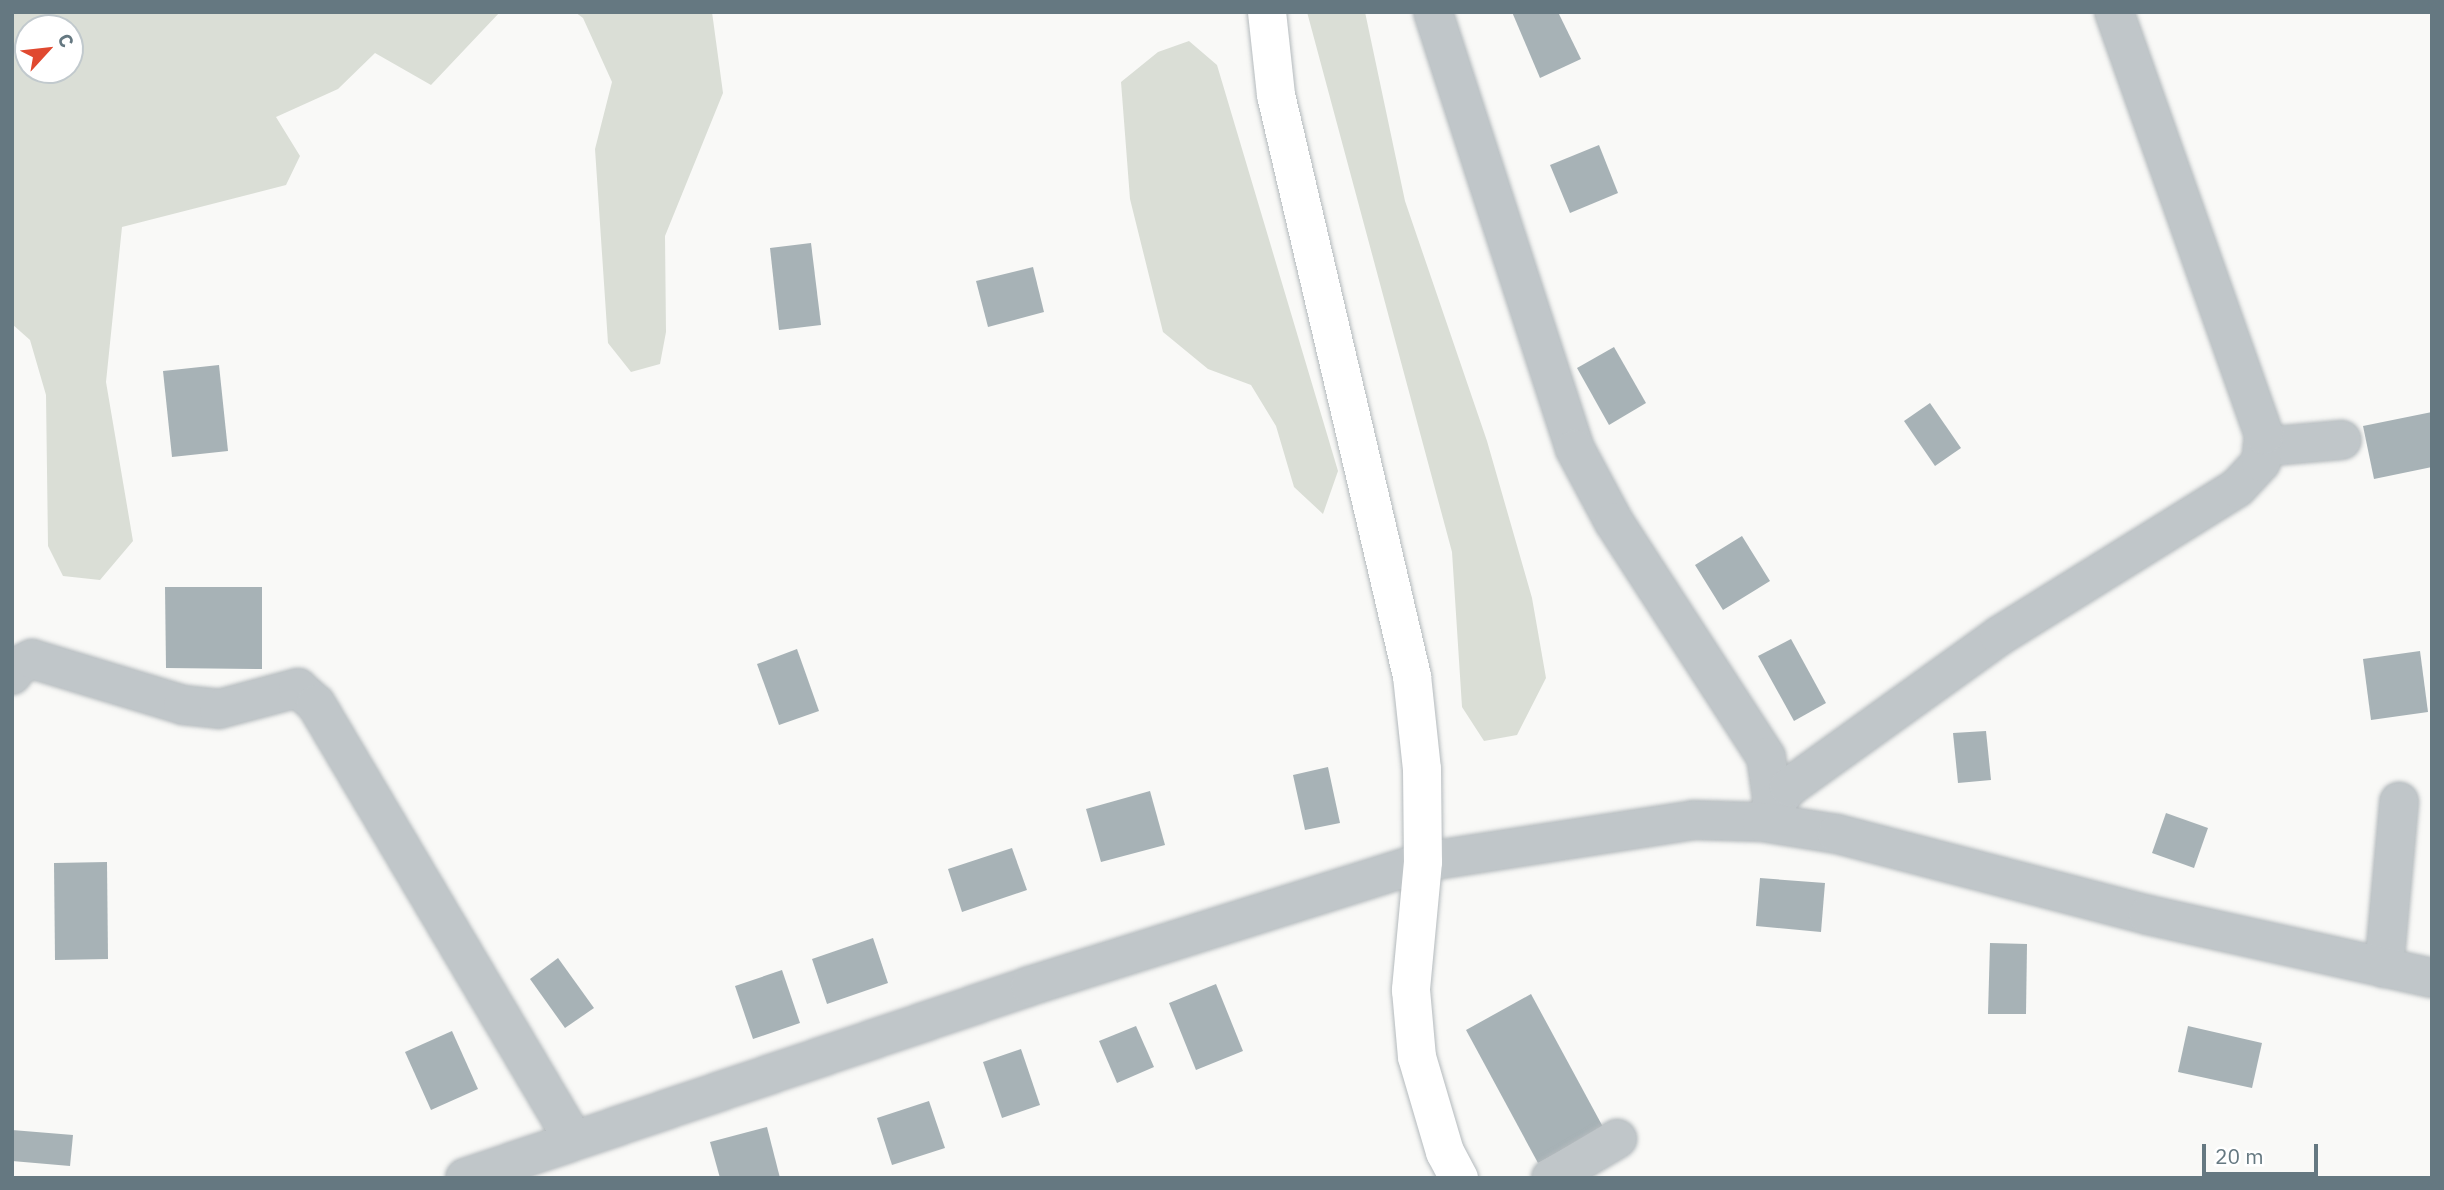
<!DOCTYPE html>
<html>
<head>
<meta charset="utf-8">
<style>
	body { margin:0 }
	#map { position:relative; width:2444px; height:1190px; overflow:hidden; background:#f9f9f7; font-family:"IBM Plex Sans",sans-serif }
	div>[style] { position:absolute }
	.green>* { inset:0; background:#daded6 }
	.building>* { inset:0; background:#a7b2b6 }
	.roads { filter:drop-shadow(0 0 2px #b4babd) drop-shadow(0 0 2px #b4babd) }
	.minor>* { height:38px; margin:-19px; padding:0 19px; transform-origin:19px; border-radius:19px; background:#c0c6c9 }
	.major>* { height:38px; margin:-19px; padding:0 19px; transform-origin:19px; border-radius:19px; background:#fff }
	span { translate:-50% -50%; white-space:nowrap; text-align:center; line-height:1.15; -webkit-text-stroke:7px #fff; paint-order:stroke }
	.frame { position:absolute; inset:0; border:14px solid #657881; pointer-events:none }
	.north { position:absolute; left:14px; top:14px; width:70px; height:70px; box-sizing:border-box; background:#fff; border:2px solid #c1c9cd; border-radius:50%; rotate:63deg; font-size:19px; font-weight:700; line-height:28px; text-align:center; color:#657881 }
	.north::after { content:''; display:block; margin:auto; width:24px; height:32px; background:#e04930; clip-path:polygon(50% 0,100% 100%,50% 72%,0 100%) }
	.scale { position:absolute; left:2202px; top:1144px; width:116px; height:32px; box-sizing:border-box; border:4px solid #657881; border-top:0; padding-left:9px; font-size:21px; line-height:24px; white-space:nowrap; color:#657881; -webkit-text-stroke:5px #fff; paint-order:stroke }
</style>
</head>
<body>
<div id="map">
	<div class="green">
		<i style="clip-path:polygon(evenodd,12px 12px,500px 12px,431px 85px,375px 53px,338px 89px,276px 117px,300px 156px,286px 185px,122px 227px,106px 382px,133px 541px,100px 580px,63px 576px,48px 546px,46px 395px,30px 340px,12px 324px,12px 12px,70px 28px,70px 70px,28px 70px,28px 28px,70px 28px)"></i>
		<i style="clip-path:polygon(575px 12px,712px 12px,723px 93px,665px 236px,666px 332px,660px 364px,631px 372px,608px 343px,595px 149px,612px 82px,583px 18px)"></i>
		<i style="clip-path:polygon(1307px 12px,1365px 12px,1405px 201px,1487px 441px,1532px 598px,1546px 678px,1517px 735px,1484px 741px,1462px 707px,1452px 552px)"></i>
		<i style="clip-path:polygon(1189px 41px,1217px 65px,1338px 471px,1323px 514px,1294px 487px,1276px 426px,1251px 385px,1208px 369px,1163px 332px,1130px 199px,1121px 82px,1158px 52px)"></i>
	</div>
	<div class="building">
		<i style="clip-path:polygon(1512px 12px,1558px 12px,1581px 59px,1540px 78px)"></i>
		<i style="clip-path:polygon(1599px 145px,1618px 193px,1570px 213px,1550px 165px)"></i>
		<i style="clip-path:polygon(811px 243px,821px 325px,779px 330px,770px 248px)"></i>
		<i style="clip-path:polygon(1033px 267px,1044px 312px,988px 327px,976px 281px)"></i>
		<i style="clip-path:polygon(1614px 347px,1646px 403px,1609px 425px,1577px 368px)"></i>
		<i style="clip-path:polygon(219px 365px,228px 451px,172px 457px,163px 371px)"></i>
		<i style="clip-path:polygon(1930px 403px,1961px 448px,1935px 466px,1904px 421px)"></i>
		<i style="clip-path:polygon(2432px 412px,2432px 467px,2374px 479px,2363px 426px)"></i>
		<i style="clip-path:polygon(1742px 536px,1770px 581px,1723px 610px,1695px 565px)"></i>
		<i style="clip-path:polygon(165px 587px,262px 587px,262px 669px,166px 668px)"></i>
		<i style="clip-path:polygon(1791px 639px,1826px 703px,1794px 721px,1758px 656px)"></i>
		<i style="clip-path:polygon(797px 649px,819px 711px,779px 725px,757px 664px)"></i>
		<i style="clip-path:polygon(2420px 651px,2428px 712px,2371px 720px,2363px 659px)"></i>
		<i style="clip-path:polygon(1986px 731px,1991px 780px,1958px 783px,1953px 733px)"></i>
		<i style="clip-path:polygon(1328px 767px,1340px 823px,1305px 830px,1293px 775px)"></i>
		<i style="clip-path:polygon(1150px 791px,1165px 845px,1101px 862px,1086px 809px)"></i>
		<i style="clip-path:polygon(2166px 813px,2208px 828px,2194px 868px,2152px 853px)"></i>
		<i style="clip-path:polygon(1012px 848px,1027px 890px,962px 912px,948px 869px)"></i>
		<i style="clip-path:polygon(107px 862px,108px 959px,55px 960px,54px 863px)"></i>
		<i style="clip-path:polygon(1760px 878px,1825px 883px,1821px 932px,1756px 926px)"></i>
		<i style="clip-path:polygon(873px 938px,888px 983px,827px 1004px,812px 959px)"></i>
		<i style="clip-path:polygon(1990px 943px,2027px 944px,2026px 1014px,1988px 1014px)"></i>
		<i style="clip-path:polygon(558px 958px,594px 1008px,565px 1028px,530px 979px)"></i>
		<i style="clip-path:polygon(782px 970px,800px 1023px,753px 1039px,735px 986px)"></i>
		<i style="clip-path:polygon(1216px 984px,1243px 1051px,1196px 1070px,1169px 1003px)"></i>
		<i style="clip-path:polygon(1531px 994px,1603px 1127px,1538px 1163px,1466px 1030px)"></i>
		<i style="clip-path:polygon(1136px 1026px,1154px 1067px,1117px 1083px,1099px 1041px)"></i>
		<i style="clip-path:polygon(2188px 1026px,2262px 1043px,2252px 1088px,2178px 1072px)"></i>
		<i style="clip-path:polygon(452px 1031px,478px 1089px,431px 1110px,405px 1052px)"></i>
		<i style="clip-path:polygon(1021px 1049px,1040px 1105px,1002px 1118px,983px 1062px)"></i>
		<i style="clip-path:polygon(929px 1101px,945px 1148px,892px 1165px,877px 1118px)"></i>
		<i style="clip-path:polygon(767px 1127px,780px 1178px,720px 1178px,710px 1142px)"></i>
		<i style="clip-path:polygon(12px 1130px,73px 1135px,70px 1166px,12px 1161px)"></i>
	</div>
	<div class="roads">
		<div class="minor">
			<i style="left:1433px;top:12px;width:459px;rotate:72deg"></i>
			<i style="left:1575px;top:449px;width:83px;rotate:61.9deg"></i>
			<i style="left:1614px;top:522px;width:280px;rotate:57.1deg"></i>
			<i style="left:1766px;top:757px;width:49px;rotate:81.7deg"></i>
			<i style="left:1773px;top:805px;width:17px;rotate:123deg"></i>
			<i style="left:2263px;top:447px;width:79px;rotate:-5.1deg"></i>
			<i style="left:12px;top:675px;width:11px;rotate:-56deg"></i>
			<i style="left:18px;top:666px;width:16px;rotate:-27deg"></i>
			<i style="left:32px;top:659px;width:158px;rotate:16.9deg"></i>
			<i style="left:183px;top:705px;width:36px;rotate:6deg"></i>
			<i style="left:219px;top:709px;width:82px;rotate:-14.9deg"></i>
			<i style="left:298px;top:688px;width:24px;rotate:42deg"></i>
			<i style="left:316px;top:704px;width:505px;rotate:59.43deg"></i>
			<i style="left:1773px;top:805px;width:24px;rotate:-48deg"></i>
			<i style="left:1789px;top:787px;width:259px;rotate:-35.7deg"></i>
			<i style="left:1999px;top:636px;width:280px;rotate:-31.9deg"></i>
			<i style="left:2237px;top:488px;width:35px;rotate:-47deg"></i>
			<i style="left:2261px;top:462px;width:27px;rotate:-84deg"></i>
			<i style="left:2264px;top:435px;width:449px;rotate:-109.5deg"></i>
			<i style="left:2384px;top:968px;width:167px;rotate:-84.8deg"></i>
			<i style="left:465px;top:1178px;width:597px;rotate:-18.77deg"></i>
			<i style="left:1030px;top:986px;width:412px;rotate:-17.5deg"></i>
			<i style="left:1423px;top:862px;width:273px;rotate:-8.8deg"></i>
			<i style="left:1693px;top:820px;width:69px;rotate:1.7deg"></i>
			<i style="left:1762px;top:822px;width:76px;rotate:9.1deg"></i>
			<i style="left:1837px;top:834px;width:321px;rotate:14.6deg"></i>
			<i style="left:2148px;top:915px;width:291px;rotate:12.5deg"></i>
			<i style="left:1551px;top:1178px;width:77px;rotate:-30.6deg"></i>
		</div>
		<div class="major">
			<i style="left:1267px;top:12px;width:83px;rotate:83.8deg"></i>
			<i style="left:1276px;top:95px;width:597px;rotate:76.83deg"></i>
			<i style="left:1412px;top:676px;width:94px;rotate:83.9deg"></i>
			<i style="left:1422px;top:769px;width:93px;rotate:89.4deg"></i>
			<i style="left:1423px;top:862px;width:129px;rotate:95.4deg"></i>
			<i style="left:1411px;top:990px;width:67px;rotate:84.9deg"></i>
			<i style="left:1417px;top:1057px;width:99px;rotate:73.6deg"></i>
			<i style="left:1445px;top:1152px;width:30px;rotate:62deg"></i>
		</div>
	</div>
	<div class="frame"></div>
	<div class="north">С</div>
	<div class="scale">20 m</div>
</div>
</body>
</html>
